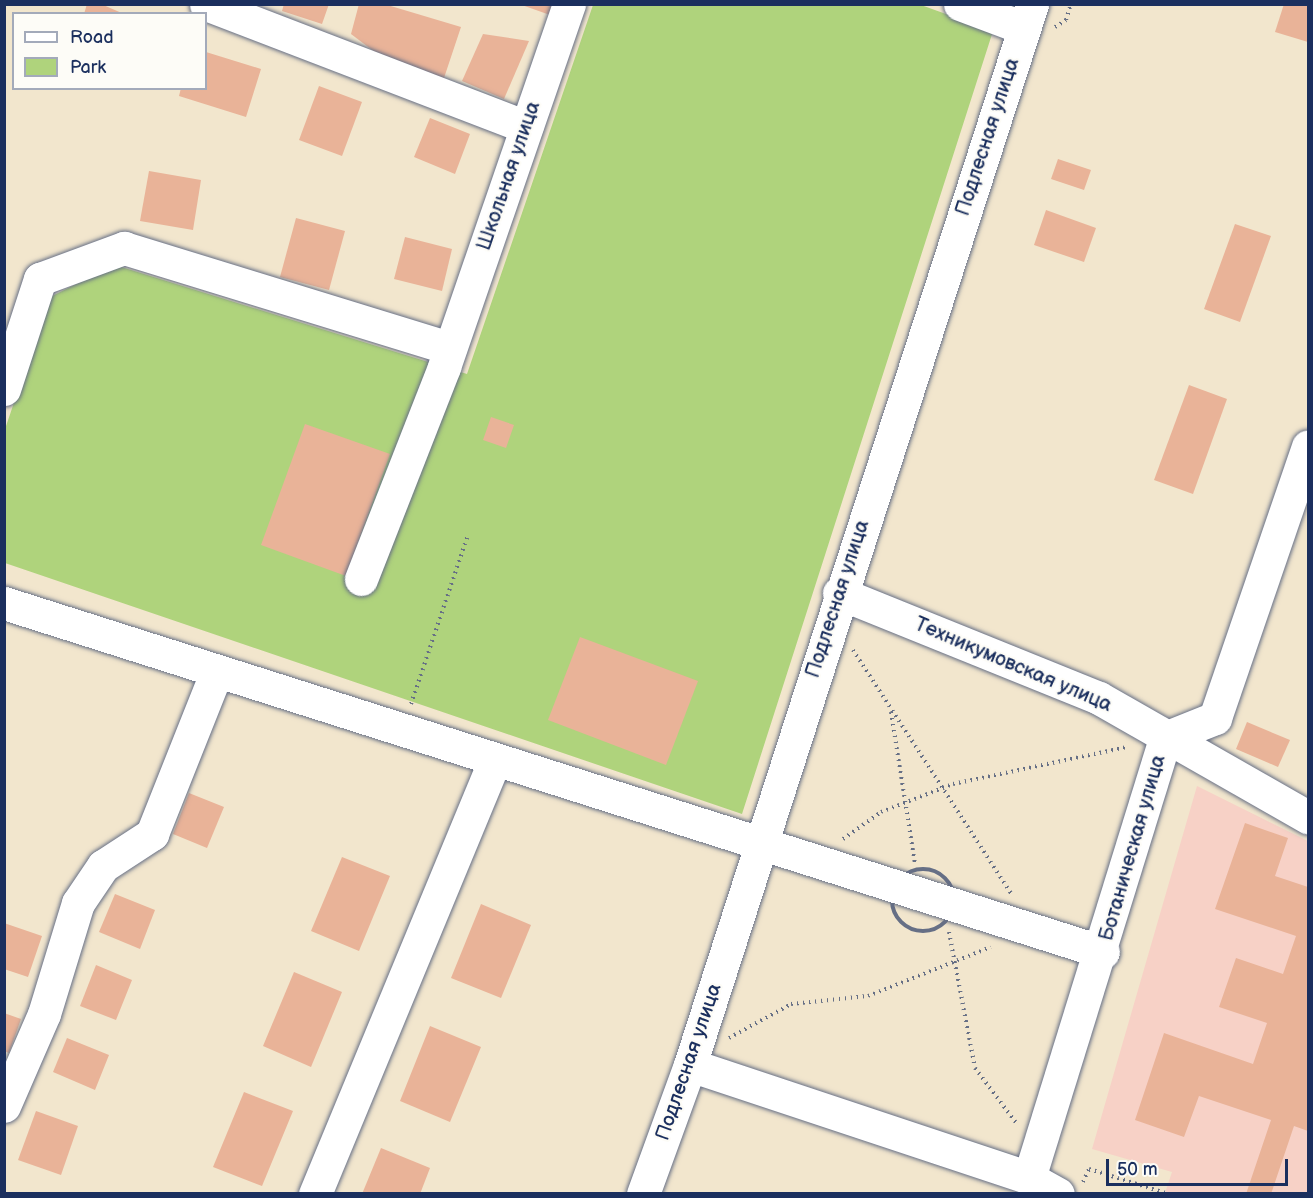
<!DOCTYPE html>
<html>
<head>
<meta charset="utf-8">
<style>
	body { margin:0 }
	#map { position:relative; width:1313px; height:1198px; overflow:hidden; background:#f2e6cd; font-family:"Balsamiq Sans",sans-serif }
	div>[style] { position:absolute }
	.built>* { inset:0; background:#f7d1c6 }
	.green>* { inset:0; background:#afd37c }
	.building>* { inset:0; background:#e9b398 }
	.path>* { height:4px; margin-top:-2px; transform-origin:0; background:repeating-linear-gradient(90deg,#666f85 0 1.5px,transparent 0 6px) }
	.path>.ring { margin:-2px; padding:0; box-sizing:content-box; background:none; border:4px solid #666f85; border-radius:50% }
	.roads { filter:drop-shadow(0 0 2px #666f85) drop-shadow(0 0 2px #666f85) }
	.minor>* { height:33px; margin:-16.5px; padding:0 16.5px; transform-origin:16.5px; border-radius:16.5px; background:#fff }
	span { translate:-50% -50%; white-space:nowrap; text-align:center; line-height:1.15; -webkit-text-stroke:4.5px #fdfcf7; paint-order:stroke }
	.street-label { font-size:20px; color:#1b2f5e }
	.frame { position:absolute; inset:0; border:6px solid #1b2f5e; pointer-events:none }
	.legend { position:absolute; left:12px; top:12px; width:195px; height:78px; box-sizing:border-box; background:#fdfcf7; border:2px solid #a3aaba; margin:0; padding:8px 10px; list-style:none; font-size:18px; color:#1b2f5e }
	.legend li { display:flex; align-items:center; gap:12px; height:30px }
	.legend b { width:30px; border:2px solid #a3aaba }
	.scale { position:absolute; left:1106px; top:1159px; width:182px; height:27px; box-sizing:border-box; border:3px solid #1b2f5e; border-top:0; padding-left:8px; font-size:18px; line-height:21px; white-space:nowrap; color:#1b2f5e; -webkit-text-stroke:4px #fdfcf7; paint-order:stroke }
</style>
</head>
<body>
<div id="map">
	<div class="built">
		<i style="clip-path:polygon(1197px 786px,1308px 841px,1308px 1193px,1165px 1193px,1172px 1172px,1092px 1149px)"></i>
	</div>
	<div class="green">
		<i style="clip-path:polygon(593px 5px,921px 5px,993px 31px,742px 814px,5px 563px,5px 429px,50px 297px,115px 265px,467px 374px)"></i>
	</div>
	<div class="building">
		<i style="clip-path:polygon(87px 4px,101px 4px,124px 14px,84px 14px)"></i>
		<i style="clip-path:polygon(284px 4px,329px 4px,322px 24px,282px 11px)"></i>
		<i style="clip-path:polygon(359px 4px,384px 4px,461px 27px,444px 78px,384px 59px,351px 34px)"></i>
		<i style="clip-path:polygon(519px 4px,553px 4px,550px 15px)"></i>
		<i style="clip-path:polygon(1284px 4px,1308px 4px,1308px 42px,1275px 32px)"></i>
		<i style="clip-path:polygon(483px 34px,529px 41px,504px 99px,462px 81px)"></i>
		<i style="clip-path:polygon(206px 52px,261px 69px,246px 117px,179px 96px,181px 88px,206px 88px)"></i>
		<i style="clip-path:polygon(319px 86px,362px 102px,342px 156px,299px 140px)"></i>
		<i style="clip-path:polygon(430px 118px,470px 134px,455px 174px,414px 157px)"></i>
		<i style="clip-path:polygon(1058px 159px,1091px 170px,1084px 190px,1051px 179px)"></i>
		<i style="clip-path:polygon(149px 171px,201px 180px,193px 230px,140px 221px)"></i>
		<i style="clip-path:polygon(1046px 210px,1096px 228px,1084px 262px,1034px 245px)"></i>
		<i style="clip-path:polygon(296px 218px,345px 231px,329px 290px,280px 277px)"></i>
		<i style="clip-path:polygon(1235px 224px,1271px 236px,1240px 322px,1204px 309px)"></i>
		<i style="clip-path:polygon(405px 237px,452px 249px,442px 291px,394px 279px)"></i>
		<i style="clip-path:polygon(1189px 385px,1227px 399px,1193px 494px,1154px 480px)"></i>
		<i style="clip-path:polygon(491px 417px,514px 425px,506px 448px,483px 440px)"></i>
		<i style="clip-path:polygon(305px 424px,390px 454px,346px 576px,261px 545px)"></i>
		<i style="clip-path:polygon(580px 637px,698px 681px,666px 765px,548px 720px)"></i>
		<i style="clip-path:polygon(1247px 722px,1290px 740px,1278px 767px,1236px 749px)"></i>
		<i style="clip-path:polygon(189px 793px,224px 807px,207px 848px,173px 834px)"></i>
		<i style="clip-path:polygon(1245px 823px,1288px 838px,1275px 876px,1308px 887px,1308px 1131px,1294px 1126px,1271px 1194px,1246px 1194px,1271px 1120px,1199px 1096px,1184px 1137px,1135px 1120px,1164px 1033px,1253px 1064px,1267px 1023px,1219px 1007px,1236px 958px,1283px 974px,1296px 936px,1215px 909px)"></i>
		<i style="clip-path:polygon(342px 857px,390px 876px,359px 951px,311px 931px)"></i>
		<i style="clip-path:polygon(115px 894px,155px 910px,140px 949px,99px 932px)"></i>
		<i style="clip-path:polygon(481px 904px,531px 925px,501px 998px,451px 978px)"></i>
		<i style="clip-path:polygon(4px 923px,42px 936px,28px 977px,4px 969px)"></i>
		<i style="clip-path:polygon(96px 965px,132px 980px,116px 1020px,80px 1006px)"></i>
		<i style="clip-path:polygon(294px 972px,342px 992px,311px 1067px,263px 1046px)"></i>
		<i style="clip-path:polygon(4px 1013px,21px 1019px,9px 1053px,4px 1051px)"></i>
		<i style="clip-path:polygon(430px 1026px,481px 1047px,450px 1122px,400px 1101px)"></i>
		<i style="clip-path:polygon(67px 1038px,109px 1055px,95px 1090px,53px 1072px)"></i>
		<i style="clip-path:polygon(244px 1092px,293px 1111px,262px 1186px,213px 1167px)"></i>
		<i style="clip-path:polygon(36px 1111px,78px 1126px,61px 1175px,18px 1160px)"></i>
		<i style="clip-path:polygon(381px 1148px,430px 1168px,420px 1194px,362px 1194px)"></i>
	</div>
	<div class="path">
		<i style="left:1055px;top:27px;width:13px;rotate:-32deg"></i>
		<i style="left:1066px;top:20px;width:17px;rotate:-73deg"></i>
		<i style="left:853px;top:650px;width:290px;rotate:57deg"></i>
		<i style="left:411px;top:704px;width:178px;rotate:-71.4deg"></i>
		<i style="left:891px;top:712px;width:154px;rotate:81deg"></i>
		<i style="left:843px;top:839px;width:47px;rotate:-35.4deg"></i>
		<i style="left:881px;top:812px;width:77px;rotate:-21.3deg"></i>
		<i style="left:953px;top:784px;width:178px;rotate:-12deg"></i>
		<i class="ring" style="left:892px;top:869px;width:58px;height:58px"></i>
		<i style="left:949px;top:932px;width:138px;rotate:79.2deg"></i>
		<i style="left:975px;top:1068px;width:70px;rotate:53.1deg"></i>
		<i style="left:729px;top:1038px;width:71px;rotate:-28.7deg"></i>
		<i style="left:791px;top:1004px;width:77px;rotate:-5.9deg"></i>
		<i style="left:868px;top:996px;width:132px;rotate:-21.7deg"></i>
		<i style="left:1083px;top:1182px;width:14px;rotate:-65deg"></i>
		<i style="left:1089px;top:1169px;width:84px;rotate:17.4deg"></i>
	</div>
	<div class="roads">
		<div class="minor">
			<i style="left:206px;top:4px;width:343px;rotate:21deg"></i>
			<i style="left:960px;top:4px;width:68px;rotate:20.6deg"></i>
			<i style="left:4px;top:389px;width:116px;rotate:-71.9deg"></i>
			<i style="left:40px;top:279px;width:90px;rotate:-20.3deg"></i>
			<i style="left:124px;top:248px;width:341px;rotate:17.1deg"></i>
			<i style="left:361px;top:579px;width:228px;rotate:-68.6deg"></i>
			<i style="left:444px;top:367px;width:384px;rotate:-71deg"></i>
			<i style="left:839px;top:593px;width:280px;rotate:22deg"></i>
			<i style="left:1099px;top:698px;width:241px;rotate:29.7deg"></i>
			<i style="left:4px;top:603px;width:1153px;rotate:17.62deg"></i>
			<i style="left:690px;top:1065px;width:357px;rotate:18.4deg"></i>
			<i style="left:1029px;top:1178px;width:33px;rotate:29deg"></i>
			<i style="left:4px;top:1106px;width:100px;rotate:-66.5deg"></i>
			<i style="left:44px;top:1014px;width:116px;rotate:-73deg"></i>
			<i style="left:78px;top:903px;width:45px;rotate:-56deg"></i>
			<i style="left:103px;top:866px;width:59px;rotate:-33.1deg"></i>
			<i style="left:152px;top:834px;width:175px;rotate:-68.3deg"></i>
			<i style="left:1029px;top:1178px;width:461px;rotate:-72.8deg"></i>
			<i style="left:1165px;top:738px;width:54px;rotate:-21.8deg"></i>
			<i style="left:1215px;top:718px;width:287px;rotate:-71.1deg"></i>
			<i style="left:315px;top:1194px;width:468px;rotate:-67.5deg"></i>
			<i style="left:643px;top:1194px;width:137px;rotate:-70deg"></i>
			<i style="left:690px;top:1065px;width:1115px;rotate:-72.13deg"></i>
		</div>
	</div>
	<div class="street-label">
		<span style="left:988px;top:137px;rotate:-72deg">Подлесная улица</span>
		<span style="left:509px;top:176px;rotate:-71deg">Школьная улица</span>
		<span style="left:838px;top:599px;rotate:-72deg">Подлесная улица</span>
		<span style="left:1013px;top:665px;rotate:23deg">Техникумовская улица</span>
		<span style="left:1133px;top:848px;rotate:-74deg">Ботаническая улица</span>
		<span style="left:689px;top:1062px;rotate:-71deg">Подлесная улица</span>
	</div>
	<div class="frame"></div>
	<ul class="legend">
	<li><b style="height:8px;background:#fff"></b>Road</li>
	<li><b style="height:16px;background:#afd37c"></b>Park</li>
	</ul>
	<div class="scale">50 m</div>
</div>
</body>
</html>
